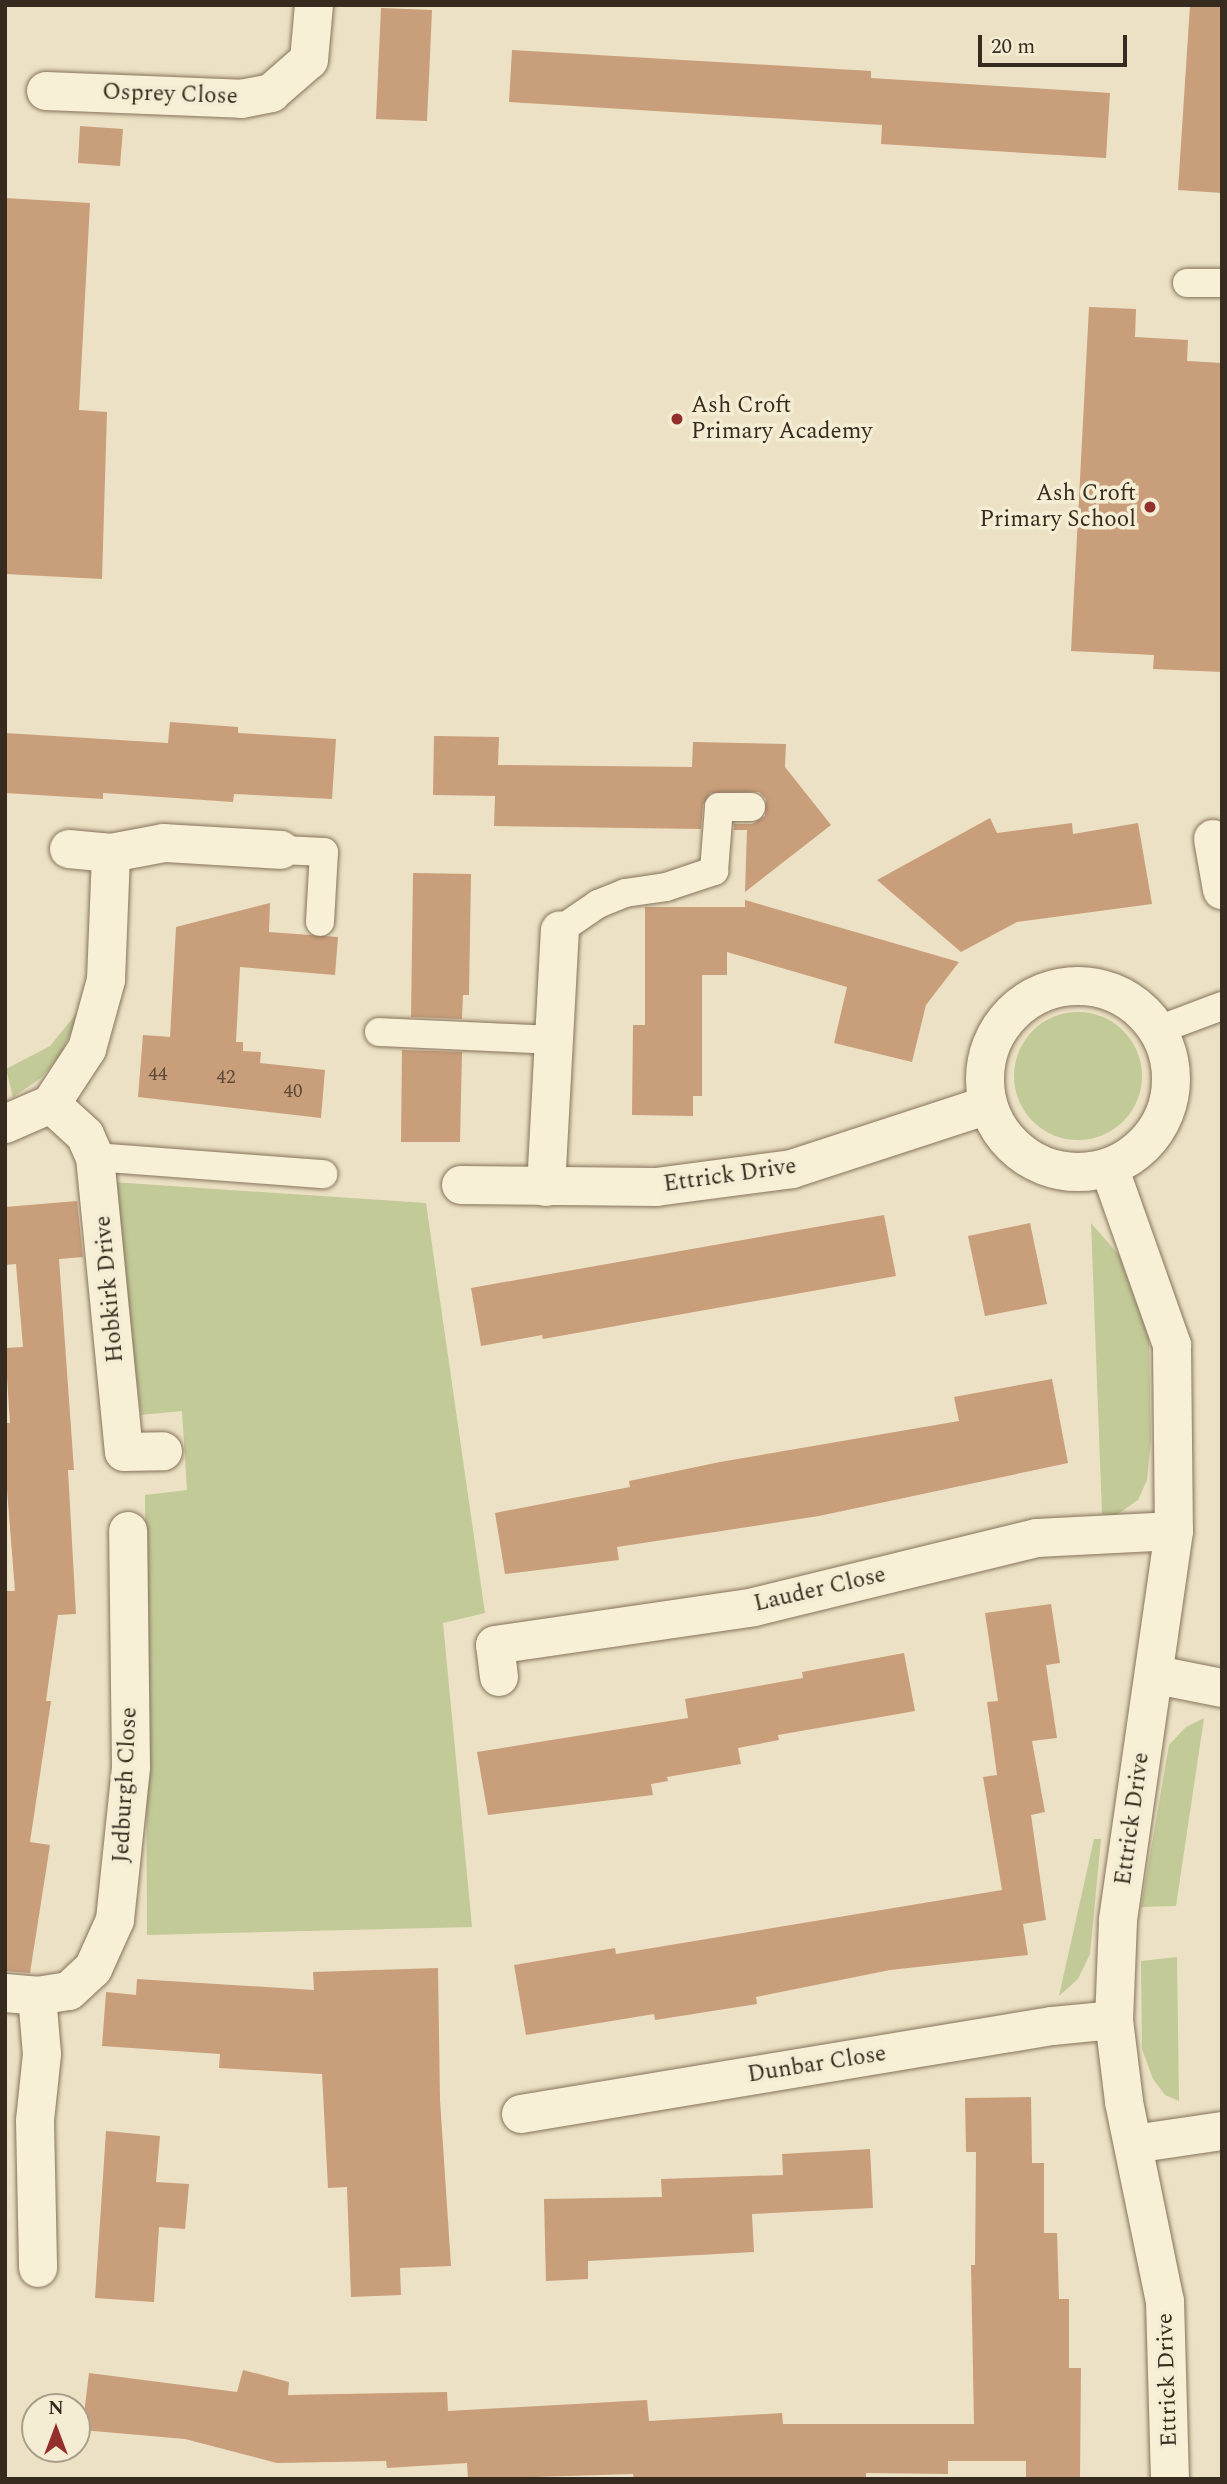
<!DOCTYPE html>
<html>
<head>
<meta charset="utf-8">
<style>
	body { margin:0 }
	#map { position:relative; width:1227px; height:2484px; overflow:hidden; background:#ece1c4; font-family:Spectral,serif }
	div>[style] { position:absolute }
	.green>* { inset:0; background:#c2ca98 }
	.round { border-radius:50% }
	.building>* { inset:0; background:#c99e7b }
	.roads { filter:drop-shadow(0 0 2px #86735b) drop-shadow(0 0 2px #86735b) }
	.lane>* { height:28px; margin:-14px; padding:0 14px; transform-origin:14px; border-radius:14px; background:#f7efd6 }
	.street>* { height:38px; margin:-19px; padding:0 19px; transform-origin:19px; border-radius:19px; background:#f7efd6 }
	.street>.ring { margin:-19px; padding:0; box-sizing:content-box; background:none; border:38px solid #f7efd6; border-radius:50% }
	.dots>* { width:19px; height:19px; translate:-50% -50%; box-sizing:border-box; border:4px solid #f4ecd3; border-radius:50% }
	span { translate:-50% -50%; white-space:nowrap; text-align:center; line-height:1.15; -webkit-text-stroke:7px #f4ecd3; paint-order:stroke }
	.number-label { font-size:19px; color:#5b4835 }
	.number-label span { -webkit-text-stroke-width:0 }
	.street-label { font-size:23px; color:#362b1e }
	.poi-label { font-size:23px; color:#362b1e }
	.left { translate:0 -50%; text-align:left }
	.right { translate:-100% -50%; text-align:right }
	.frame { position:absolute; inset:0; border:7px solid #362b1e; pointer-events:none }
	.north { position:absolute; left:21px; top:2393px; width:70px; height:70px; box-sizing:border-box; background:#f4ecd3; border:2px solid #a89f8b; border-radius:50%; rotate:0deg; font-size:19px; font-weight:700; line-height:28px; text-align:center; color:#362b1e }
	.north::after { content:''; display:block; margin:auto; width:24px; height:32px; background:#93302d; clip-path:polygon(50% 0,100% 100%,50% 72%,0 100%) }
	.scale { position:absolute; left:978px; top:35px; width:149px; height:32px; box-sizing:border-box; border:4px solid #362b1e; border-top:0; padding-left:9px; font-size:21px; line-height:24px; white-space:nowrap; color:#362b1e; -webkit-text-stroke:5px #f4ecd3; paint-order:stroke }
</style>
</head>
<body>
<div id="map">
	<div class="green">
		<i style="clip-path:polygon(85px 1003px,60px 1055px,41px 1078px,13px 1097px,6px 1069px,50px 1046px)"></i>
		<i class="round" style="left:1014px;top:1012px;width:128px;height:128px"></i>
		<i style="clip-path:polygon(112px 1182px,426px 1203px,485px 1613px,443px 1623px,472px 1927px,147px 1935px,145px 1495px,187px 1490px,182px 1411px,141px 1415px)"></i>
		<i style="clip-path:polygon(1091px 1223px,1119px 1255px,1149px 1339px,1151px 1440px,1147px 1480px,1138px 1500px,1115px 1516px,1102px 1514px)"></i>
		<i style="clip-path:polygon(1204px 1718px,1176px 1906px,1141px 1907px,1169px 1745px,1186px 1727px)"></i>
		<i style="clip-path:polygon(1094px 1839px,1101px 1839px,1090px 1954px,1078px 1979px,1059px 1996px)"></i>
		<i style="clip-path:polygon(1177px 1957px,1179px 2101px,1165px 2095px,1153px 2079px,1142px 2049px,1141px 1961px)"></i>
	</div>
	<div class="building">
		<i style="clip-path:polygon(1190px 5px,1222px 5px,1222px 193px,1178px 190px)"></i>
		<i style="clip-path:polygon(381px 8px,432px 10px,427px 121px,376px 119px)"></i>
		<i style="clip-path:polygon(512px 50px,871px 71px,871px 78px,1110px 93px,1106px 158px,881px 144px,882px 125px,509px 102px)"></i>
		<i style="clip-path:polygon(80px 126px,123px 129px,120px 166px,78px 163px)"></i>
		<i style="clip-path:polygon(5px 198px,90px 203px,79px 410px,107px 412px,102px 579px,5px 574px)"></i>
		<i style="clip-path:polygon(1089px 307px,1136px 309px,1135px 337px,1188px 340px,1187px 361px,1222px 363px,1222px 672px,1153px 669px,1154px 655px,1071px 651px)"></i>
		<i style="clip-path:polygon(170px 722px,238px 727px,238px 733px,336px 739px,332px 799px,234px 794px,233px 802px,103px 793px,103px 799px,5px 793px,5px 733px,168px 743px)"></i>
		<i style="clip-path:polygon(434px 736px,499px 737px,498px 765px,692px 767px,693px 742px,786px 744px,785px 767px,831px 825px,745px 892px,747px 830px,734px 830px,734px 824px,752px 824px,765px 816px,766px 799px,759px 792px,711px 793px,703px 805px,701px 829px,494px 826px,495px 796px,433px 795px)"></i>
		<i style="clip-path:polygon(990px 818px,997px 833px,1072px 823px,1073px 834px,1138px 823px,1152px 904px,1017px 922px,961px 952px,877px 880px)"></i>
		<i style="clip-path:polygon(413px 873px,471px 874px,469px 995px,463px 995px,462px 1019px,411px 1017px)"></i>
		<i style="clip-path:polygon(745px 900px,959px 962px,926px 1005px,912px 1062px,834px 1043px,847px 987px,727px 952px,727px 975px,702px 975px,702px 1096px,693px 1096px,693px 1116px,632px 1115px,633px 1025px,645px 1025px,645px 907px,745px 907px)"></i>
		<i style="clip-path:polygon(270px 903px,269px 932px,338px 937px,335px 975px,240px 967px,236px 1042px,243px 1042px,243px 1051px,261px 1052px,260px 1063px,325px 1070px,321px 1118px,138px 1097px,143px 1035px,170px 1037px,176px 927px)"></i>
		<i style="clip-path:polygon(402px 1050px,462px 1052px,460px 1142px,401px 1142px)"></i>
		<i style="clip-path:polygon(77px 1201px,83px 1257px,59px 1259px,74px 1470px,68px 1470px,76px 1614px,58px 1615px,46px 1701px,51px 1701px,30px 1842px,50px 1845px,30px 1973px,5px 1971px,5px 1591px,15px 1591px,5px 1465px,5px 1423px,10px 1423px,5px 1348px,23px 1347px,16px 1264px,5px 1265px,5px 1207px)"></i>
		<i style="clip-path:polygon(884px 1215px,896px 1276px,543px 1339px,542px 1335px,481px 1346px,471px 1288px)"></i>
		<i style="clip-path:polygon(1030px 1223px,1047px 1304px,985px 1316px,968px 1236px)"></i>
		<i style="clip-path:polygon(1052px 1379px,1068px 1463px,819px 1516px,617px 1547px,619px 1560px,505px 1574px,495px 1513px,630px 1487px,629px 1481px,720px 1462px,959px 1421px,954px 1397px)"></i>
		<i style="clip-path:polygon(1051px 1604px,1060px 1663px,1046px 1665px,1057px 1738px,1032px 1741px,1045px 1812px,1031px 1815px,1046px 1920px,1023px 1924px,1028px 1955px,890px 1970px,756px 1997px,757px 2004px,655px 2020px,654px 2014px,526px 2035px,514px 1965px,615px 1948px,616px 1954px,1002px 1890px,983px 1777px,997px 1775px,987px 1702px,998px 1701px,985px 1613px)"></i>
		<i style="clip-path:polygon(904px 1653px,915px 1711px,778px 1735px,779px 1740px,738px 1748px,741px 1764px,667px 1777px,668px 1781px,651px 1784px,653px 1795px,488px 1815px,477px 1752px,688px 1718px,685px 1699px,803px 1678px,802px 1672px)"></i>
		<i style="clip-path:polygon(438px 1968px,440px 2100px,451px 2266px,400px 2268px,401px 2295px,351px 2297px,347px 2187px,328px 2188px,322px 2074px,219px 2068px,220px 2054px,102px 2046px,106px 1992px,136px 1995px,137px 1979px,314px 1990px,313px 1972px)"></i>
		<i style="clip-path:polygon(1031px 2097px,1032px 2163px,1044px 2163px,1044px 2233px,1057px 2233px,1059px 2299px,1069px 2299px,1069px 2368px,1081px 2368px,1080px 2479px,1026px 2479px,1026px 2461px,948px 2461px,948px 2474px,866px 2473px,866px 2479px,634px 2479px,633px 2474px,468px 2479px,467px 2463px,387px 2468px,386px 2461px,277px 2463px,185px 2439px,82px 2430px,89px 2373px,237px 2392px,243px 2370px,289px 2382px,288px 2395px,447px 2392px,448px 2411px,647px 2400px,649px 2421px,782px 2413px,783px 2424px,974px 2424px,971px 2265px,975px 2265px,976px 2152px,966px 2152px,965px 2098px)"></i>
		<i style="clip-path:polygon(106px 2131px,160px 2136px,156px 2182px,189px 2184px,185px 2229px,159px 2227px,154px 2302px,95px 2298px)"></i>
		<i style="clip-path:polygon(870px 2149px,873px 2208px,752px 2214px,754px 2252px,588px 2261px,588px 2279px,546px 2281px,544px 2199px,662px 2197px,661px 2179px,783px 2175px,782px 2154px)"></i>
	</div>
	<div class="roads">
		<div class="lane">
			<i style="left:1187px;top:283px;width:35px"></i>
			<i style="left:281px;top:850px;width:43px;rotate:2.7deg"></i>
			<i style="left:324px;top:852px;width:70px;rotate:93.3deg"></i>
			<i style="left:560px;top:930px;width:46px;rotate:-34.4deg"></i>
			<i style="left:598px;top:904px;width:29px;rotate:-22deg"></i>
			<i style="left:625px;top:893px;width:41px;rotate:-8.3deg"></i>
			<i style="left:666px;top:887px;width:51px;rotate:-18.4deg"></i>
			<i style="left:714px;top:871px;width:64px;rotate:-85.5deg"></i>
			<i style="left:719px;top:807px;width:32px"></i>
			<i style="left:1158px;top:1030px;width:68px;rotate:-20.6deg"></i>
			<i style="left:379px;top:1032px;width:173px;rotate:2.6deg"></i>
			<i style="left:95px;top:1157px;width:229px;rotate:4.3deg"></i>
		</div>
		<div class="street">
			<i style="left:46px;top:91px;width:195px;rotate:2.3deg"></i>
			<i style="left:241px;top:99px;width:31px;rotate:-11deg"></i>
			<i style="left:271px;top:93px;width:50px;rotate:-41deg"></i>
			<i style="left:309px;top:60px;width:55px;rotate:-84.8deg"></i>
			<i style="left:1213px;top:839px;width:52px;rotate:80deg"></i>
			<i style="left:69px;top:849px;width:42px;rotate:5.4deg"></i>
			<i class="ring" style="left:985px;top:986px;width:148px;height:148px"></i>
			<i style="left:51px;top:1104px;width:46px;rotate:42.4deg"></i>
			<i style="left:85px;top:1135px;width:24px;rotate:66deg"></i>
			<i style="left:95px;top:1157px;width:296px;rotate:84.4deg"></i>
			<i style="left:124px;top:1452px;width:39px;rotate:-1deg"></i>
			<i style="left:5px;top:1124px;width:50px;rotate:-23.5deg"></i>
			<i style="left:51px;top:1104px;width:66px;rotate:-56.8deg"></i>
			<i style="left:87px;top:1049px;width:72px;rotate:-74.6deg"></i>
			<i style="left:106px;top:980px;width:127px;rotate:-87.7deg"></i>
			<i style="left:111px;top:853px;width:54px;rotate:-10.7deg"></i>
			<i style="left:164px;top:843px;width:117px;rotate:3.4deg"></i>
			<i style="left:1109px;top:1167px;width:189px;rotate:70.5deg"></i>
			<i style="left:1172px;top:1345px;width:186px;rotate:89.4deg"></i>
			<i style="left:1174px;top:1531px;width:394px;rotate:98.2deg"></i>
			<i style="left:1118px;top:1921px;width:99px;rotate:92.3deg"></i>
			<i style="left:1114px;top:2020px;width:83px;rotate:83deg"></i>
			<i style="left:1124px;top:2102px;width:203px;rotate:78.4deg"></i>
			<i style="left:1165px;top:2301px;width:178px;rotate:88.4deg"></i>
			<i style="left:461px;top:1185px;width:195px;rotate:0.6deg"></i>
			<i style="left:656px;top:1187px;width:137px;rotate:-7.5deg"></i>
			<i style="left:792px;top:1169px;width:206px;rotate:-18.1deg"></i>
			<i style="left:546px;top:1187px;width:257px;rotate:-86.9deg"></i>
			<i style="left:1157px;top:1675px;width:66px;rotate:11.3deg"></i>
			<i style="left:499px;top:1677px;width:32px;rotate:-97deg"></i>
			<i style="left:495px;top:1645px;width:262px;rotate:-8.3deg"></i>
			<i style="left:754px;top:1607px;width:291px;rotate:-13.7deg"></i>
			<i style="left:1037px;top:1538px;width:137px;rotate:-2.9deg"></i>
			<i style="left:5px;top:1993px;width:32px;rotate:5deg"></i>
			<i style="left:37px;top:1996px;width:32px;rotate:-9deg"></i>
			<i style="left:69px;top:1991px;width:33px;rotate:-43deg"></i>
			<i style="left:93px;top:1969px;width:54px;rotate:-65.8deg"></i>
			<i style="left:115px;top:1920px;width:154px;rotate:-84deg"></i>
			<i style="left:131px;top:1767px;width:236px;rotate:-90.7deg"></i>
			<i style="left:37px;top:1996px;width:58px;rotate:85.1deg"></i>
			<i style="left:42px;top:2054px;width:67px;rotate:96deg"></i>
			<i style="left:35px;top:2121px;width:147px;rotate:88.8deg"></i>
			<i style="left:521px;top:2114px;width:538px;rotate:-9.41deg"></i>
			<i style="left:1052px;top:2026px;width:62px;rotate:-5.5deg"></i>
			<i style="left:1134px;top:2144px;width:89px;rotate:-8.4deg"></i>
		</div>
	</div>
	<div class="dots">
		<i style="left:677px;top:419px;background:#93302d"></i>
		<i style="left:1150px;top:507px;background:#93302d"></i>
	</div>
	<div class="number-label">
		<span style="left:158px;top:1075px">44</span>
		<span style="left:226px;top:1078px">42</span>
		<span style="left:293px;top:1092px">40</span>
	</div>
	<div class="street-label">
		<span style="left:170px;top:95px;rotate:2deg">Osprey Close</span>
		<span style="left:730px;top:1176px;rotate:-8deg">Ettrick Drive</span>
		<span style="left:110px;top:1289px;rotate:-95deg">Hobkirk Drive</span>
		<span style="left:820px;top:1590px;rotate:-13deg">Lauder Close</span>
		<span style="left:126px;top:1785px;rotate:-87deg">Jedburgh Close</span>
		<span style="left:1133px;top:1819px;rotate:-82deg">Ettrick Drive</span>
		<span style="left:817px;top:2065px;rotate:-9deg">Dunbar Close</span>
		<span style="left:1168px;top:2380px;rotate:-92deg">Ettrick Drive</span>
	</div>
	<div class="poi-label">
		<span class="left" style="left:691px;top:419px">Ash Croft<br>Primary Academy</span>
		<span class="right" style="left:1136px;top:507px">Ash Croft<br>Primary School</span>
	</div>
	<div class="frame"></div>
	<div class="north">N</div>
	<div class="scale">20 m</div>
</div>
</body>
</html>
